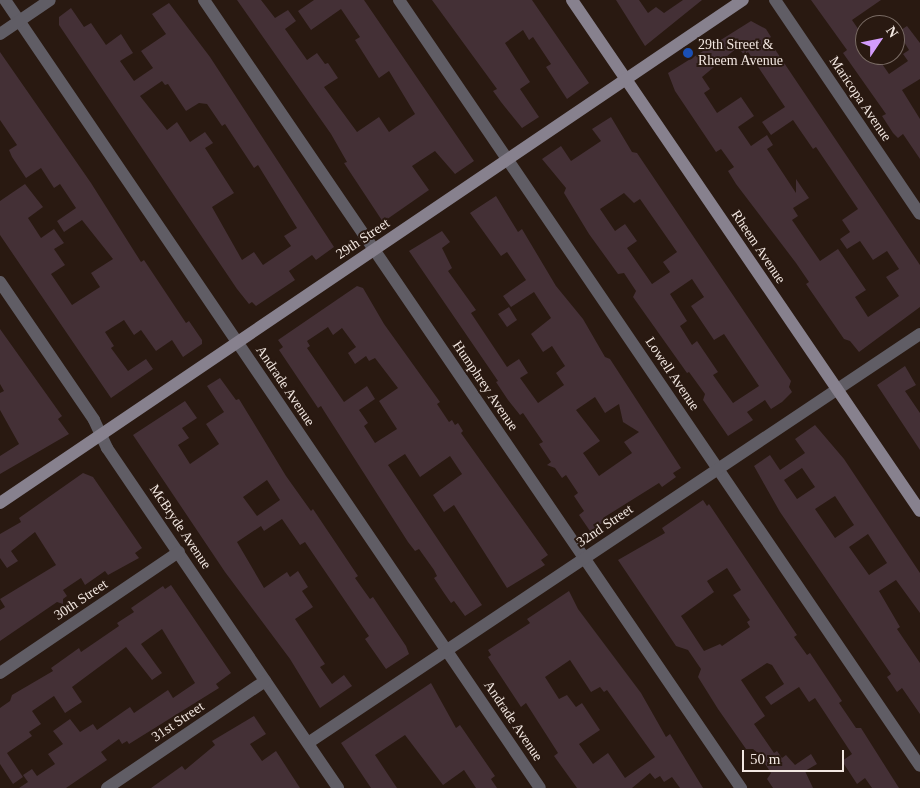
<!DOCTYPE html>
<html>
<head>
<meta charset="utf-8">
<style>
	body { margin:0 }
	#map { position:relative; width:920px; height:788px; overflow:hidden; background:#291911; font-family:"Times New Roman",serif }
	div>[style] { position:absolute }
	.building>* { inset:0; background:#443036 }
	.street>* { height:12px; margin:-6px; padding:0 6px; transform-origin:6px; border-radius:6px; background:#605d65 }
	.secondary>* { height:12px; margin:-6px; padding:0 6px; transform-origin:6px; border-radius:6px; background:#87818e }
	.dots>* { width:14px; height:14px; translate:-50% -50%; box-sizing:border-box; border:2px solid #291911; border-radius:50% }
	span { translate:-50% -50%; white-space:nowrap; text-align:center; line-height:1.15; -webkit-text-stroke:4px #291911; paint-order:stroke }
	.poi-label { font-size:14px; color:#f2e7e1 }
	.left { translate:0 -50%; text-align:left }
	.street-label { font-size:14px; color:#f2e7e1 }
	.north { position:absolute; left:855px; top:15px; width:50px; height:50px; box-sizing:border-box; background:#291911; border:1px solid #796b64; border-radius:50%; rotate:56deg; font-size:14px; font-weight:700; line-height:20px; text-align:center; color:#f2e7e1 }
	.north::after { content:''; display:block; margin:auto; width:18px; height:22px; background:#d39cfc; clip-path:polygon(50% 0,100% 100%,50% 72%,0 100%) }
	.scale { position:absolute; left:742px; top:750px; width:102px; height:22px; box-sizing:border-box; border:2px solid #f2e7e1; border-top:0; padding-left:6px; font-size:15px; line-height:18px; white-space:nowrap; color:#f2e7e1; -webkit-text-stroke:4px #291911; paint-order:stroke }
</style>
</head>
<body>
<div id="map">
	<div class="building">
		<i style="clip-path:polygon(237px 0,261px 0,275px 18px,288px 10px,296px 21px,285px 29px,307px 60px,317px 53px,325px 64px,328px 63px,338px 78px,324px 87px,357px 132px,379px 117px,389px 132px,415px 114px,389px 71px,379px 78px,355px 40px,360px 37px,341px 9px,311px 30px,298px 11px,314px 0,364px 0,474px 161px,455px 174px,435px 151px,412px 166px,429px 190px,383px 222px,344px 163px,347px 162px,331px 134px)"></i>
		<i style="clip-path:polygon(432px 0,532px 0,589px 83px,567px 99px,546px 67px,551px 64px,533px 37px,529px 40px,523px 30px,505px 43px,530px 82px,520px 89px,539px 117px,522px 128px,501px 102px,493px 91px,497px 89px)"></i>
		<i style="clip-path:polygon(616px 0,639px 0,648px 13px,656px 7px,664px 13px,683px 0,702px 0,645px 46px)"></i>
		<i style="clip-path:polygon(811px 0,881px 0,852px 20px,865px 39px,865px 55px,876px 55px,889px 74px,908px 61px,903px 54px,909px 50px,898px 32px,907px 26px,920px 43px,920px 79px,902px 90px,920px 119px,920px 159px,903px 134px,898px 138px,893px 133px,882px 116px,886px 114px,843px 53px,847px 50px)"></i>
		<i style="clip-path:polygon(evenodd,169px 3px,210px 57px,334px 247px,316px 260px,312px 255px,289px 271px,295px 280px,256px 306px,252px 302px,249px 304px,237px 289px,59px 25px,59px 17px,71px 8px,84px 27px,91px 23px,106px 45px,121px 34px,133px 53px,120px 61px,134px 81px,153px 68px,141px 51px,166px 34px,152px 14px,169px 3px,162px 81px,165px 85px,168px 84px,186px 111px,199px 103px,207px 104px,222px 126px,225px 124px,254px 168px,258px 165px,297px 228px,284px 236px,291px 246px,263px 265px,254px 252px,242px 260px,212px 207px,234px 193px,205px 148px,213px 143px,205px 132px,190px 142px,177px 122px,167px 130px,140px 96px,162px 81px)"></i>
		<i style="clip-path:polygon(evenodd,751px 21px,766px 29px,771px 37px,768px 39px,920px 265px,920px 307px,859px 352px,850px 341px,844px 339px,806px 284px,809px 282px,796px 263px,736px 184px,728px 171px,734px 167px,721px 149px,716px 152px,675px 91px,668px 73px,751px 21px,738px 47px,744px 55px,748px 52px,785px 107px,762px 122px,771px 135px,793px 120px,813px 149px,816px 147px,858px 209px,842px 220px,850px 232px,840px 239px,847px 249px,860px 241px,873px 260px,887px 251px,899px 269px,886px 277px,899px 296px,868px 317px,855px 297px,866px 290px,838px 249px,820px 261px,792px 220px,798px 216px,793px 208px,809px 198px,796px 179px,796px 193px,767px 149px,773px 145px,767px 135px,751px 146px,738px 127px,754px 116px,741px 97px,717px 113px,704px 93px,710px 89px,702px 77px,738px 47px)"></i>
		<i style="clip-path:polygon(0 52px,91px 183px,141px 262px,144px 260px,186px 323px,189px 321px,202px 340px,202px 344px,183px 357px,172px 340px,156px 351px,141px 330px,134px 335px,124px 320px,105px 332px,114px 346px,111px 348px,128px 371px,146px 359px,153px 369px,111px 398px,0 235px,0 201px,25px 184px,43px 207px,28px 218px,41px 238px,54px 229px,64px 243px,54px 249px,65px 265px,51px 274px,72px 305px,100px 287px,91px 273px,113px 259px,82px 220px,64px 232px,57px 221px,76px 208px,60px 184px,54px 188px,41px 168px,26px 178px,12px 157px,9px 150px,17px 145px,0 120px)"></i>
		<i style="clip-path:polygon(evenodd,611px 117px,632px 152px,637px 153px,791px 381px,789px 387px,792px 392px,782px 402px,771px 409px,765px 400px,747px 412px,753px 420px,728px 436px,703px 400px,705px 394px,689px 372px,687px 373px,633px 297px,636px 291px,624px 273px,618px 274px,589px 234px,564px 193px,566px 188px,542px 159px,561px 146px,571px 161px,601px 141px,592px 129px,611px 117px,624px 193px,634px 203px,640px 199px,677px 252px,663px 262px,670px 272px,652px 284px,627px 248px,637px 241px,625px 224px,615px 231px,600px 209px,624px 193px,611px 117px,692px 279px,704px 297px,691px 306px,714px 340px,724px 334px,759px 386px,733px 403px,713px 375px,718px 372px,697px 341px,692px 345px,680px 326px,687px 321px,670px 294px,692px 279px)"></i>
		<i style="clip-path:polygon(evenodd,496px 196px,518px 232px,522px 229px,556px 286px,583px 319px,605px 357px,610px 359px,681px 468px,673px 473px,676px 477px,662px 487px,659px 483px,603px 518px,605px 521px,590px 531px,579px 515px,584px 511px,574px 496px,578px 493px,566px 475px,562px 478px,555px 468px,547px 465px,551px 462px,539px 444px,543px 442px,523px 413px,520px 415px,508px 400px,496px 382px,498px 381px,409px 251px,442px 231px,450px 242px,442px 248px,452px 268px,448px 271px,476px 310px,471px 313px,507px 367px,519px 359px,528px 373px,520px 378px,538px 403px,564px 385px,556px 373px,565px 366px,552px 346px,543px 352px,531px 334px,551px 318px,534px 292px,511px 307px,503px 296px,526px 280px,507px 252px,501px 256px,470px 213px,496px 196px,595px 397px,605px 413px,619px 404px,623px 422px,639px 432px,624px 442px,632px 453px,599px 476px,583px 453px,600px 441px,576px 410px,595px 397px)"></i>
		<i style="clip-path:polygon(evenodd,357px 286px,363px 288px,384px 324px,440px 402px,437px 404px,449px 422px,452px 420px,455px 425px,458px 423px,463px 431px,461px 433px,548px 555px,541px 560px,545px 565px,507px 588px,454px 505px,444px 512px,433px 495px,462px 474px,450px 456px,420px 477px,405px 454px,388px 465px,482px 605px,465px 616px,454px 601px,451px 603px,444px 593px,434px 578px,437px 576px,434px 570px,419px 549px,415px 551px,408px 542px,324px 411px,321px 406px,318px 408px,279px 350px,283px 347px,278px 340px,357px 286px,328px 327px,333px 335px,342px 328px,356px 347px,348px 353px,355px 364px,366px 356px,369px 361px,375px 358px,398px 388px,379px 401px,397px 429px,375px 443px,364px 426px,368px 423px,359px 410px,375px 399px,367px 386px,344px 402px,307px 348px,310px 346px,307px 341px,328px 327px)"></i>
		<i style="clip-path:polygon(509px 307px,517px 320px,507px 327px,498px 314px)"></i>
		<i style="clip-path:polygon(0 329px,62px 416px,58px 419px,69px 434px,0 474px,0 456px,19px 444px,0 410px,0 393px,4px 391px,0 384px)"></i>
		<i style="clip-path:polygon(905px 366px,916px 385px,905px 391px,920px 413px,920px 450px,877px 385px)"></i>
		<i style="clip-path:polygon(evenodd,220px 378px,236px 400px,239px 399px,286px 476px,311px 511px,313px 509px,358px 576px,355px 578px,370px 599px,373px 597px,406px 646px,409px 654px,386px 669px,365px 639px,369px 636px,305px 542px,300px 545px,282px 519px,264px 531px,261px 526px,237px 542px,264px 588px,287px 572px,290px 577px,298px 571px,308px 587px,302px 591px,313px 607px,295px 619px,325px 664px,320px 667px,332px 684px,344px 675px,352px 686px,320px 708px,290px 659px,225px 572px,133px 435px,185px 401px,197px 418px,182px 428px,189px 438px,178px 445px,190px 464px,219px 444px,206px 424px,224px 412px,207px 386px,220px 378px,267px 480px,280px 500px,257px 516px,243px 497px,267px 480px)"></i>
		<i style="clip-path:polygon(evenodd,815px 425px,844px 459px,920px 573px,920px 613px,896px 580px,879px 591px,900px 627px,897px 629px,920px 663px,920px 714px,902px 688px,897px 692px,887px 677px,891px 674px,780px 512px,754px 466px,770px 455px,780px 470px,805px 453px,795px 439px,815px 425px,802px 468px,815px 487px,797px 499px,784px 480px,802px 468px,815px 425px,835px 496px,854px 525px,835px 538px,815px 509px,835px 496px,815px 425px,868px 534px,887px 563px,869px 575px,849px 547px,868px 534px)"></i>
		<i style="clip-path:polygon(83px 473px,93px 477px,142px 548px,135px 553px,139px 558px,108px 575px,105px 571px,85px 585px,81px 578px,63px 590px,67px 596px,63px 599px,63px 604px,57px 602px,0 641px,0 610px,5px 607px,0 599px,56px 565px,35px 532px,11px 551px,18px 561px,7px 568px,0 558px,0 534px,21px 522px,19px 518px)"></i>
		<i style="clip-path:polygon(evenodd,703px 500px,707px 506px,709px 504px,797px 635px,794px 637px,807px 655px,810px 653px,842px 701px,839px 703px,856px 728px,861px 728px,899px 788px,872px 788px,865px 778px,857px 784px,842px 761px,852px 754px,815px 698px,809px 702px,799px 687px,771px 705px,765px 697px,784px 684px,772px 665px,767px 663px,741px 680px,765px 716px,754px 724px,774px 753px,777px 751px,782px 758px,786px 755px,795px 765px,811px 754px,817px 764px,805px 771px,813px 788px,773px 788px,767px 779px,771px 773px,758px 753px,753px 749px,746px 749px,718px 709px,698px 677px,701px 669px,688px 650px,676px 646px,618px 560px,665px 533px,662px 528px,703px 500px,727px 568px,741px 590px,733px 595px,750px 620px,747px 622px,750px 627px,722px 646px,720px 644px,704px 651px,681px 616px,714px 592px,707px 581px,727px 568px)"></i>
		<i style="clip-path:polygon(171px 585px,231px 673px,216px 684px,219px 688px,129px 744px,127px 741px,122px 744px,119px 739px,101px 752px,107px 760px,66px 788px,19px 788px,28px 782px,23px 775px,32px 769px,37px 776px,55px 764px,48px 754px,63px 744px,53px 731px,70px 719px,80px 732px,93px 724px,97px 730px,130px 707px,134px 713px,168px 690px,173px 698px,195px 683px,162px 629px,141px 644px,162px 673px,152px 680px,126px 647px,72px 687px,82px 702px,65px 713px,54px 696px,32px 711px,41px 724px,29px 732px,32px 736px,7px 753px,23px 777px,13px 784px,0 764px,0 708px,10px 701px,12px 695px,53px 671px,51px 668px,79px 648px,81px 652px,119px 626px,117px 623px,134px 612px,131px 608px,163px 586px,165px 589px)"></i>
		<i style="clip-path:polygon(evenodd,569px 591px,578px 609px,641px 693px,666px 737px,670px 734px,703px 788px,680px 788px,672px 777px,664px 782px,660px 776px,655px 779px,650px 773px,632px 788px,577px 788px,554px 756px,558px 753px,526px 703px,521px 707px,488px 657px,491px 655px,488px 650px,530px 623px,527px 619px,569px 591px,570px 660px,591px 692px,600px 687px,604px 692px,607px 690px,655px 757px,625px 778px,608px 753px,593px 764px,579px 744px,600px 730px,582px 703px,576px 707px,567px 695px,559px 699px,545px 677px,570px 660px)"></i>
		<i style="clip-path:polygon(431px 683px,456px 728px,460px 725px,495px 776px,491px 779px,497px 788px,476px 788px,464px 770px,443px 785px,405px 735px,375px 755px,397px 788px,371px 788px,341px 743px)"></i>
		<i style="clip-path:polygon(254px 716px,266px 734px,250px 744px,262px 761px,276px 751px,300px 788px,151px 788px,182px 766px,185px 770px,215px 745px,212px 741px)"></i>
	</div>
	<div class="street">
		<i style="left:5px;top:0;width:952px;rotate:55.83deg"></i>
		<i style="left:204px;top:0;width:954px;rotate:55.73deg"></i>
		<i style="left:399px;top:0;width:926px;rotate:55.78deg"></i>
		<i style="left:775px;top:0;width:258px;rotate:55.9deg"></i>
		<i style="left:0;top:34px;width:60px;rotate:-34.2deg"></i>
		<i style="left:0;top:282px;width:167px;rotate:55.7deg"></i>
		<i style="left:94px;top:420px;width:31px;rotate:65deg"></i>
		<i style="left:107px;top:448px;width:411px;rotate:55.8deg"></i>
		<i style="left:0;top:673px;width:216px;rotate:-34.1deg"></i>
		<i style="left:308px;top:743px;width:736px;rotate:-33.75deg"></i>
		<i style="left:107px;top:788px;width:191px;rotate:-34.1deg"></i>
	</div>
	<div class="secondary">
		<i style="left:572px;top:0;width:618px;rotate:55.74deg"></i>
		<i style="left:0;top:503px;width:897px;rotate:-34.1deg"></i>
	</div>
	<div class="dots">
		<i style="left:688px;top:53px;background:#1a4fb4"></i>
	</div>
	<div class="poi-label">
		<span class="left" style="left:698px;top:53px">29th Street &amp;<br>Rheem Avenue</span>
	</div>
	<div class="street-label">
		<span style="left:860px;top:99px;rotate:56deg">Maricopa Avenue</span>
		<span style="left:363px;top:239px;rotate:-34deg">29th Street</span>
		<span style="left:758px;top:247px;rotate:56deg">Rheem Avenue</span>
		<span style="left:672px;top:374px;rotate:56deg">Lowell Avenue</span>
		<span style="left:285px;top:386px;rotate:56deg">Andrade Avenue</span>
		<span style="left:485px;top:386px;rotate:56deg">Humphrey Avenue</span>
		<span style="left:605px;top:526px;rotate:-34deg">32nd Street</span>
		<span style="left:180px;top:527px;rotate:56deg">McBryde Avenue</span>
		<span style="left:81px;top:600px;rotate:-34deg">30th Street</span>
		<span style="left:513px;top:721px;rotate:56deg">Andrade Avenue</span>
		<span style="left:178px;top:722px;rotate:-34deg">31st Street</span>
	</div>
	<div class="north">N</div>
	<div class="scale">50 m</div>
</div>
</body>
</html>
